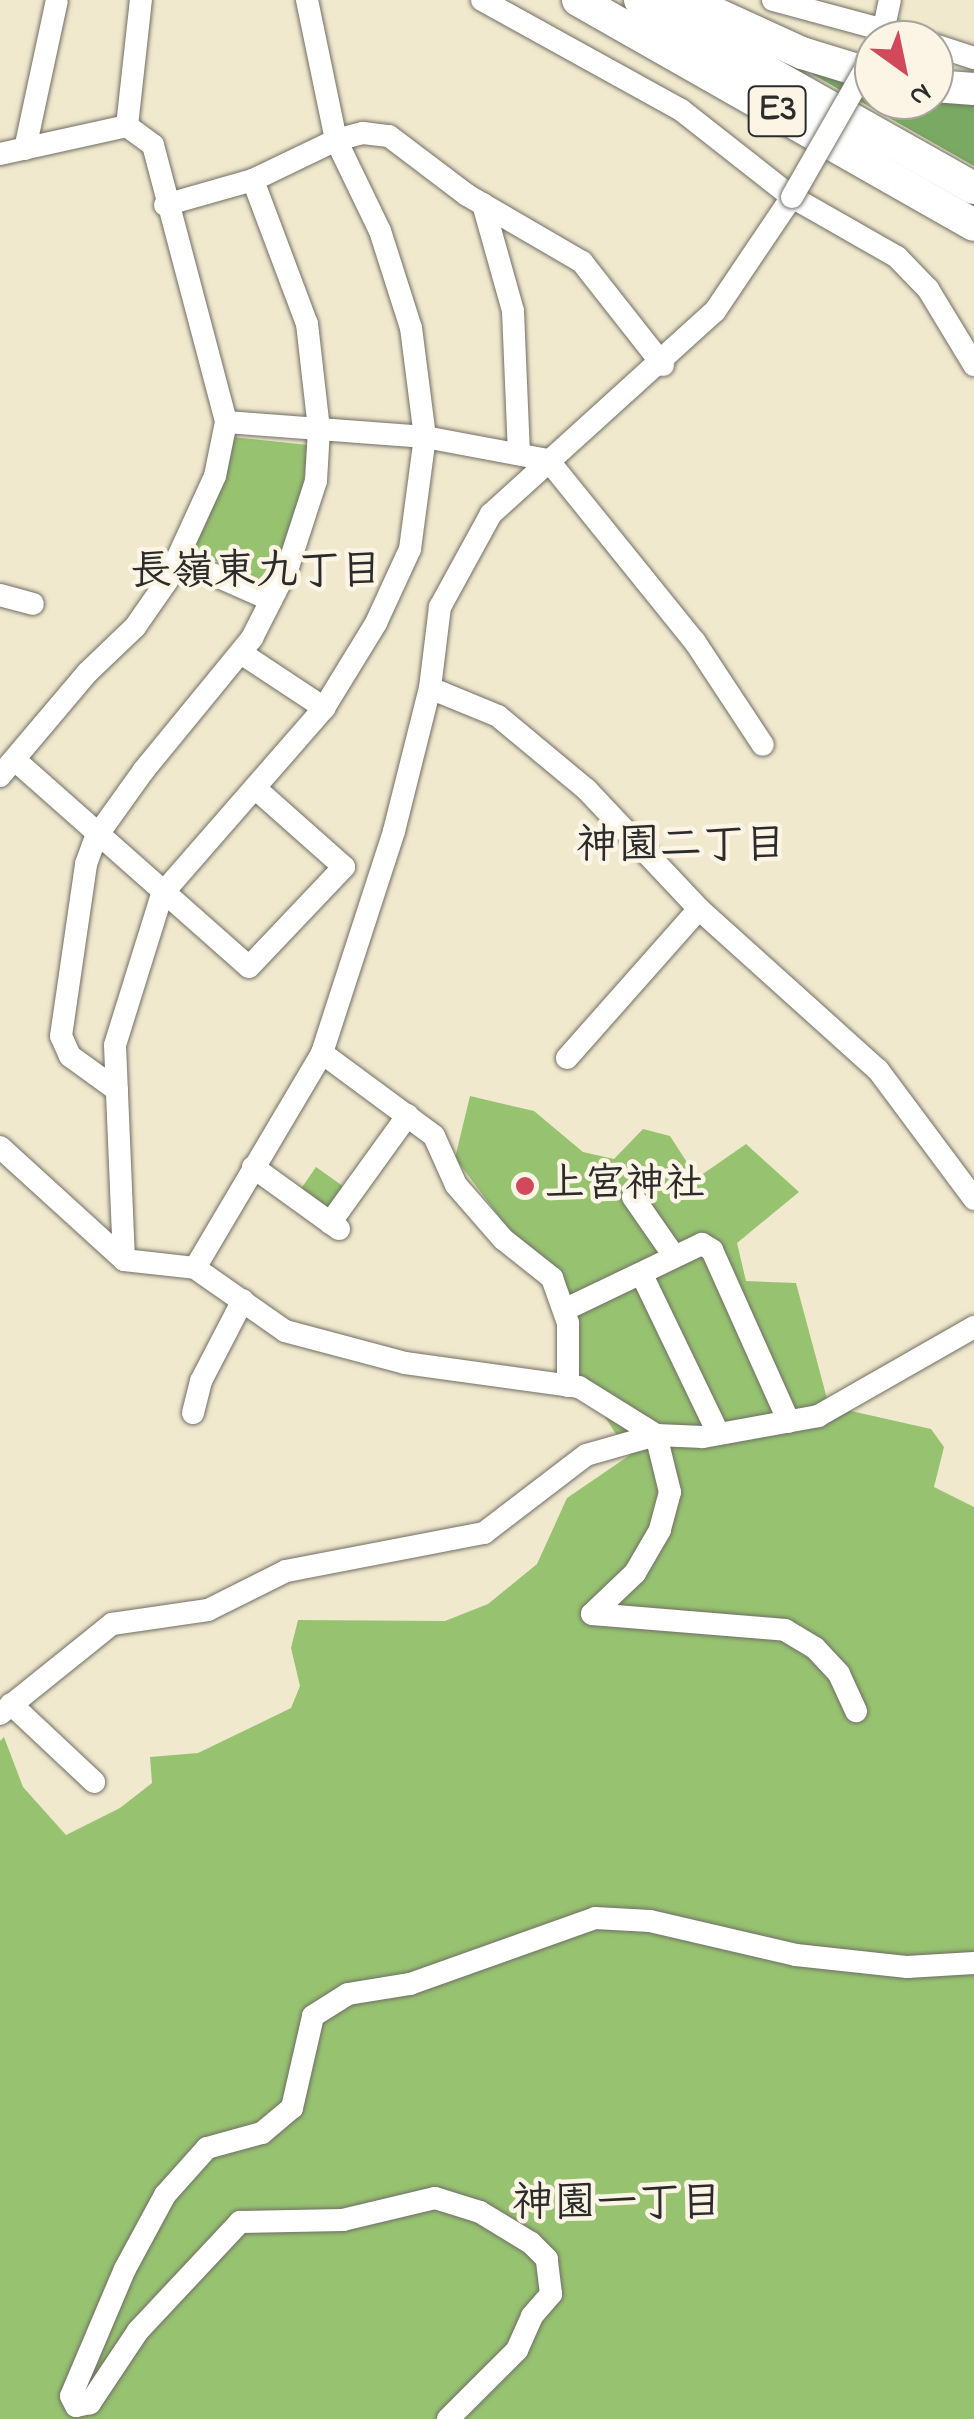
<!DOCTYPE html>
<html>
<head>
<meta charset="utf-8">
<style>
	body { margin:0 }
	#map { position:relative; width:974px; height:2419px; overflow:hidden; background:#f1e9ce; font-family:"Indie Flower","Klee One",sans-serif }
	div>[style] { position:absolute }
	.green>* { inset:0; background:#97c371 }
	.forest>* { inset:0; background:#79a963 }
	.roads { filter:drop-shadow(0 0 2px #706e64) drop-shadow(0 0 2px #706e64) }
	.minor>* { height:22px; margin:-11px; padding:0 11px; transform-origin:11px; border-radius:11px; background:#fff }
	.highway>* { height:32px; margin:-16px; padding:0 16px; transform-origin:16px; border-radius:16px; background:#fff }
	.bridges { filter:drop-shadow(0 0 2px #706e64) drop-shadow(0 0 2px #706e64) }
	.minor-bridge>* { height:22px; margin:-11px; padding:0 11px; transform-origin:11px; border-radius:11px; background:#fff }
	.dots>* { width:28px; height:28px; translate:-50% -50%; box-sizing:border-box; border:5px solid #fcf5e5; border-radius:50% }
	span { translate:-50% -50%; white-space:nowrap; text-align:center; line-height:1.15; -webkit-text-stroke:9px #fcf5e5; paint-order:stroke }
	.shield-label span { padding:2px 8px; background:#fcf5e5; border:2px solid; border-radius:8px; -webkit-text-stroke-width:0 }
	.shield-label { font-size:38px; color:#2b2b2b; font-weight:700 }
	.poi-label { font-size:40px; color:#2b2b2b; font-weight:700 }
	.left { translate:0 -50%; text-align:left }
	.neighbourhood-label { font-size:42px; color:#2b2b2b; font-weight:700 }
	.north { position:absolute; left:854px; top:20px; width:100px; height:100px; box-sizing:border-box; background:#fcf5e5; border:2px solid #a8a49b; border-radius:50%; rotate:147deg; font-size:28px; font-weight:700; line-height:40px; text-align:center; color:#2b2b2b }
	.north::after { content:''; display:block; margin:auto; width:35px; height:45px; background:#d1495b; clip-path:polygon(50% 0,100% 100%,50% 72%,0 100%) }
</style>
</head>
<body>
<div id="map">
	<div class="green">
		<i style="clip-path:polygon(232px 437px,308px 445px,302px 499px,282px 557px,260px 587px,194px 548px)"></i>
		<i style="clip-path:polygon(470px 1096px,534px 1111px,583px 1152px,614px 1159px,643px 1129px,670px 1136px,697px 1178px,746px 1144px,799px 1192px,737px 1243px,746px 1281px,796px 1283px,829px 1406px,931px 1429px,944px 1447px,934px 1487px,974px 1507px,974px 2419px,0 2419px,0 1741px,4px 1737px,23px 1787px,66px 1835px,120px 1808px,152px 1783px,150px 1757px,198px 1753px,291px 1708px,300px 1686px,291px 1648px,298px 1620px,445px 1621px,488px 1604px,537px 1564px,567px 1498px,630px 1455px,577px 1375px,577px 1320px,455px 1158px)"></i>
		<i style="clip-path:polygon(316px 1167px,347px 1189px,328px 1215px,298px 1193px)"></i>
	</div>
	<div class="forest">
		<i style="clip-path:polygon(817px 66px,874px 84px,874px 100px,974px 97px,974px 166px,812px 74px)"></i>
	</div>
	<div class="roads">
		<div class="minor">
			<i style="left:482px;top:0;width:227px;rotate:28.9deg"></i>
			<i style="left:681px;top:110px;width:141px;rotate:38.1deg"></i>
			<i style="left:792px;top:197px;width:121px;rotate:29.7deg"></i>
			<i style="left:897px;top:257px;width:45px;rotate:45.9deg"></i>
			<i style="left:928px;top:289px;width:89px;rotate:58.8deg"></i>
			<i style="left:773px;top:0;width:153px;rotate:15.1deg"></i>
			<i style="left:882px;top:37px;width:38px;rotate:-78deg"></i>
			<i style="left:934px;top:45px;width:42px;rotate:18deg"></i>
			<i style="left:127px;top:126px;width:127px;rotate:-83.7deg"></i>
			<i style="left:25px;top:149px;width:152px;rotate:-77.9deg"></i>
			<i style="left:0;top:154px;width:130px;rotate:-12.4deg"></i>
			<i style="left:127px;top:126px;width:32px;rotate:36deg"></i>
			<i style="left:153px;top:145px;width:286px;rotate:75.2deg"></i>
			<i style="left:226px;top:422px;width:55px;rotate:101.5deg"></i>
			<i style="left:215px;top:476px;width:115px;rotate:114.6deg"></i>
			<i style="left:167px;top:581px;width:56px;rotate:124.8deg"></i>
			<i style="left:135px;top:627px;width:66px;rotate:136.2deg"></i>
			<i style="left:87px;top:673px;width:135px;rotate:130.2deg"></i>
			<i style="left:483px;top:204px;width:111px;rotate:74.3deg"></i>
			<i style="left:513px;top:311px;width:143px;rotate:87.6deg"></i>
			<i style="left:165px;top:205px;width:91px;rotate:-15.9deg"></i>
			<i style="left:253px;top:180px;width:92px;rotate:-25.7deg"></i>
			<i style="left:336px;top:140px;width:28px;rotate:-15deg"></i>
			<i style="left:363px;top:133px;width:26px;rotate:7deg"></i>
			<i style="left:389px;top:136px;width:98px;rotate:37.1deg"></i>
			<i style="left:467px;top:195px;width:133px;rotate:30.2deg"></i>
			<i style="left:582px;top:262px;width:131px;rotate:51.8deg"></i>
			<i style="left:226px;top:422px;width:200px;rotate:4.3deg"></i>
			<i style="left:425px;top:437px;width:125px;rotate:10.6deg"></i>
			<i style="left:548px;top:460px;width:234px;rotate:51.1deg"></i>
			<i style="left:695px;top:642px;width:123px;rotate:56.6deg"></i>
			<i style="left:178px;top:559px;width:102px;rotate:23.8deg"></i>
			<i style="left:0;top:595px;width:34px;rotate:15deg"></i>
			<i style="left:241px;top:653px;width:100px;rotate:33.5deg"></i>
			<i style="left:430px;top:688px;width:74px;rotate:22.4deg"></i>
			<i style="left:498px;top:716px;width:116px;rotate:39.7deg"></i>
			<i style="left:587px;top:790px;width:163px;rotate:46.7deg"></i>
			<i style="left:699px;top:909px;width:241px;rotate:42deg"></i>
			<i style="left:878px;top:1070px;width:161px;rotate:53.3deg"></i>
			<i style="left:15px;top:760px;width:312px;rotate:41.5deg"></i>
			<i style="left:249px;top:967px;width:138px;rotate:-46.5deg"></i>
			<i style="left:344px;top:867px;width:119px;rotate:-138.4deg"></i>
			<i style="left:322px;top:1053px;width:139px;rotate:36.5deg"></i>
			<i style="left:434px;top:1136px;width:54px;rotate:65.8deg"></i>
			<i style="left:456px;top:1185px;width:72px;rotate:49deg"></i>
			<i style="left:503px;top:1239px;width:63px;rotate:38.5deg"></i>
			<i style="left:552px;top:1278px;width:48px;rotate:70.4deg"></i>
			<i style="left:568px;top:1323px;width:63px;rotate:90deg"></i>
			<i style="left:567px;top:1058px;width:199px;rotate:-48.5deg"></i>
			<i style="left:117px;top:1090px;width:58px;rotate:-144.1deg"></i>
			<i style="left:70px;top:1056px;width:22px;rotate:-114deg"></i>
			<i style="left:61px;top:1036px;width:174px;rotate:-81.7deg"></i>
			<i style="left:86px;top:864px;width:29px;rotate:-70deg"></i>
			<i style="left:96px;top:837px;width:82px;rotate:-54.4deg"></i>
			<i style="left:144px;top:770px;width:171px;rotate:-50.7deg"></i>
			<i style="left:252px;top:638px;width:80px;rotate:-63.1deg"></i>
			<i style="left:288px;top:567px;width:90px;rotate:-72deg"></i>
			<i style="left:316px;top:481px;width:52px;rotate:-86.7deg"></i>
			<i style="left:319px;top:429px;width:106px;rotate:-96.5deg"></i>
			<i style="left:307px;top:324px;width:154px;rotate:-110.6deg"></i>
			<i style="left:0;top:1147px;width:168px;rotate:42.3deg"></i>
			<i style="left:124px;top:1260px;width:71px;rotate:6.4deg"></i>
			<i style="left:195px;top:1268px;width:110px;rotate:35deg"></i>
			<i style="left:285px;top:1331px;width:124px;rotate:14.9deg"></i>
			<i style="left:405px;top:1363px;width:176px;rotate:7.9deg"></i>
			<i style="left:579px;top:1387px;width:91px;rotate:31.9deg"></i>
			<i style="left:656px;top:1435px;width:59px;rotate:76.2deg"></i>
			<i style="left:670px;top:1492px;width:39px;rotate:105deg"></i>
			<i style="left:660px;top:1530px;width:50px;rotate:120.2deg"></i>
			<i style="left:635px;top:1573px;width:59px;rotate:136.4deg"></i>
			<i style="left:592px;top:1614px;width:194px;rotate:4.7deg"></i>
			<i style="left:785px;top:1630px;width:35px;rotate:31deg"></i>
			<i style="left:815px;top:1648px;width:35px;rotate:47deg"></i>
			<i style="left:839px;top:1674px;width:41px;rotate:65.3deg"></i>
			<i style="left:253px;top:1167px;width:106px;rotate:35.8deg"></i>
			<i style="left:633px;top:1197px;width:72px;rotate:55.2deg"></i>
			<i style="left:330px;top:1223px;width:133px;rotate:-54.2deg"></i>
			<i style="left:124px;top:1260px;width:215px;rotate:-92.4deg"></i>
			<i style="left:115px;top:1045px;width:158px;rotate:-72.7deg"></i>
			<i style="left:162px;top:894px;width:247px;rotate:-48.9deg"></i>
			<i style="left:324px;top:708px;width:100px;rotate:-58.5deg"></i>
			<i style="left:376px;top:623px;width:81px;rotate:-65.3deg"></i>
			<i style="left:410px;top:549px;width:113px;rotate:-82.4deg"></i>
			<i style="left:425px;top:437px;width:110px;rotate:-97.3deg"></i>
			<i style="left:411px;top:328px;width:102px;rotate:-107.7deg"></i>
			<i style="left:380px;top:231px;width:101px;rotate:-115.8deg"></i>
			<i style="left:336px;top:140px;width:143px;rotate:-101.7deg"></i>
			<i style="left:195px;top:1268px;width:250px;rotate:-59.4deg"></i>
			<i style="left:322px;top:1053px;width:233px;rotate:-72deg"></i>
			<i style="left:394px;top:831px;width:147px;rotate:-75.9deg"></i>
			<i style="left:430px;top:688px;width:82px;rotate:-83deg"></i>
			<i style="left:440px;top:607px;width:106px;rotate:-61.3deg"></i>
			<i style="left:491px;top:514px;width:302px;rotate:-42.2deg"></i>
			<i style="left:715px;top:311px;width:138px;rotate:-56deg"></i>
			<i style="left:643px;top:1277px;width:173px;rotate:64.3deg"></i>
			<i style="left:564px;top:1310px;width:153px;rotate:-25.6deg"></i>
			<i style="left:702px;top:1244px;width:12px;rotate:31deg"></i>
			<i style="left:712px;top:1250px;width:188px;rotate:65.9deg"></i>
			<i style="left:193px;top:1413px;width:33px;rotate:-76deg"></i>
			<i style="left:201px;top:1381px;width:91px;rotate:-62.6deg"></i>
			<i style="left:11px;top:1704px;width:114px;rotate:43.2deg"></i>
			<i style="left:0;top:1714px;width:144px;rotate:-38.8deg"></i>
			<i style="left:112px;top:1624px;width:97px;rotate:-8.3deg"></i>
			<i style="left:208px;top:1610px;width:87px;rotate:-26.6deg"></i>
			<i style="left:286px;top:1571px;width:202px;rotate:-10.9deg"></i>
			<i style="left:484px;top:1533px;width:128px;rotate:-37.4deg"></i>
			<i style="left:586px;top:1455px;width:73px;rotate:-15.9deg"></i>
			<i style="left:656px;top:1435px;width:47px;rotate:2.4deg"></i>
			<i style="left:703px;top:1437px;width:117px;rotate:-10.3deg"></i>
			<i style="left:818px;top:1416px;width:180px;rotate:-29.7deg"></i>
			<i style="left:448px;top:2419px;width:98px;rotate:-45deg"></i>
			<i style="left:517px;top:2350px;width:37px;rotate:-66deg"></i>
			<i style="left:532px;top:2316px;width:29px;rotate:-49deg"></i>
			<i style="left:551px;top:2294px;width:35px;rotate:-97deg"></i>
			<i style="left:547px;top:2259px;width:23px;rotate:-135deg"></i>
			<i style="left:531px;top:2243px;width:60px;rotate:-148.7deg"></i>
			<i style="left:480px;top:2212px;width:47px;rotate:-162.7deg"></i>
			<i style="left:435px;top:2198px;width:95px;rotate:166.6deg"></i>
			<i style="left:343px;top:2220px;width:103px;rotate:178.9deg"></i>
			<i style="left:240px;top:2222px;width:149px;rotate:133.1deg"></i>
			<i style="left:138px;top:2331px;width:87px;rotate:123.7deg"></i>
			<i style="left:90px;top:2403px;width:14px;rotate:168deg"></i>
			<i style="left:76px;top:2406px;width:11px;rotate:-117deg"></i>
			<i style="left:71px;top:2396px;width:138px;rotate:-67deg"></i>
			<i style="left:125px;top:2269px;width:84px;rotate:-61.6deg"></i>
			<i style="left:165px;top:2195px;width:63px;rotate:-48.2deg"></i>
			<i style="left:207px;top:2148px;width:57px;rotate:-15.3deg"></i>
			<i style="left:262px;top:2133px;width:39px;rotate:-40deg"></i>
			<i style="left:292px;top:2108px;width:94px;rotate:-77.1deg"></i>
			<i style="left:313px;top:2016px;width:41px;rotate:-32.2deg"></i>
			<i style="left:348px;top:1994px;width:63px;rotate:-9.2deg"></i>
			<i style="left:410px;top:1984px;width:196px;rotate:-19.6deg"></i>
			<i style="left:595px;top:1918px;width:55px;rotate:3.1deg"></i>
			<i style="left:650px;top:1921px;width:150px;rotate:13.1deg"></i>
			<i style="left:796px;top:1955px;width:112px;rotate:6.2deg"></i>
			<i style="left:907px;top:1967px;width:67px;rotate:-3.4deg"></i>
		</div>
		<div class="highway">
			<i style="left:578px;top:0;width:455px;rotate:29.6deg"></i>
			<i style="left:640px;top:0;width:383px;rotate:29.4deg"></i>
			<i style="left:686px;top:0;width:128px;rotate:24.6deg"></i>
			<i style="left:802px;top:53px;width:75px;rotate:17deg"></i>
			<i style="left:934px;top:86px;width:40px;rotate:4.3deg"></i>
		</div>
	</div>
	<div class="bridges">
		<div class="minor-bridge">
			<i style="left:792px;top:197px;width:165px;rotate:-60.2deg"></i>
		</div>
	</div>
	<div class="dots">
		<i style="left:525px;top:1186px;background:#d1495b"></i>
	</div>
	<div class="shield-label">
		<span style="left:777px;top:111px">E3</span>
	</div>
	<div class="poi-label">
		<span class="left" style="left:545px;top:1186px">上宮神社</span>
	</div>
	<div class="neighbourhood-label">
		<span style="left:256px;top:573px">長嶺東九丁目</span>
		<span style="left:681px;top:847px">神園二丁目</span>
		<span style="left:617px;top:2205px">神園一丁目</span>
	</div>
	<div class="north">N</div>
</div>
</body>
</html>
